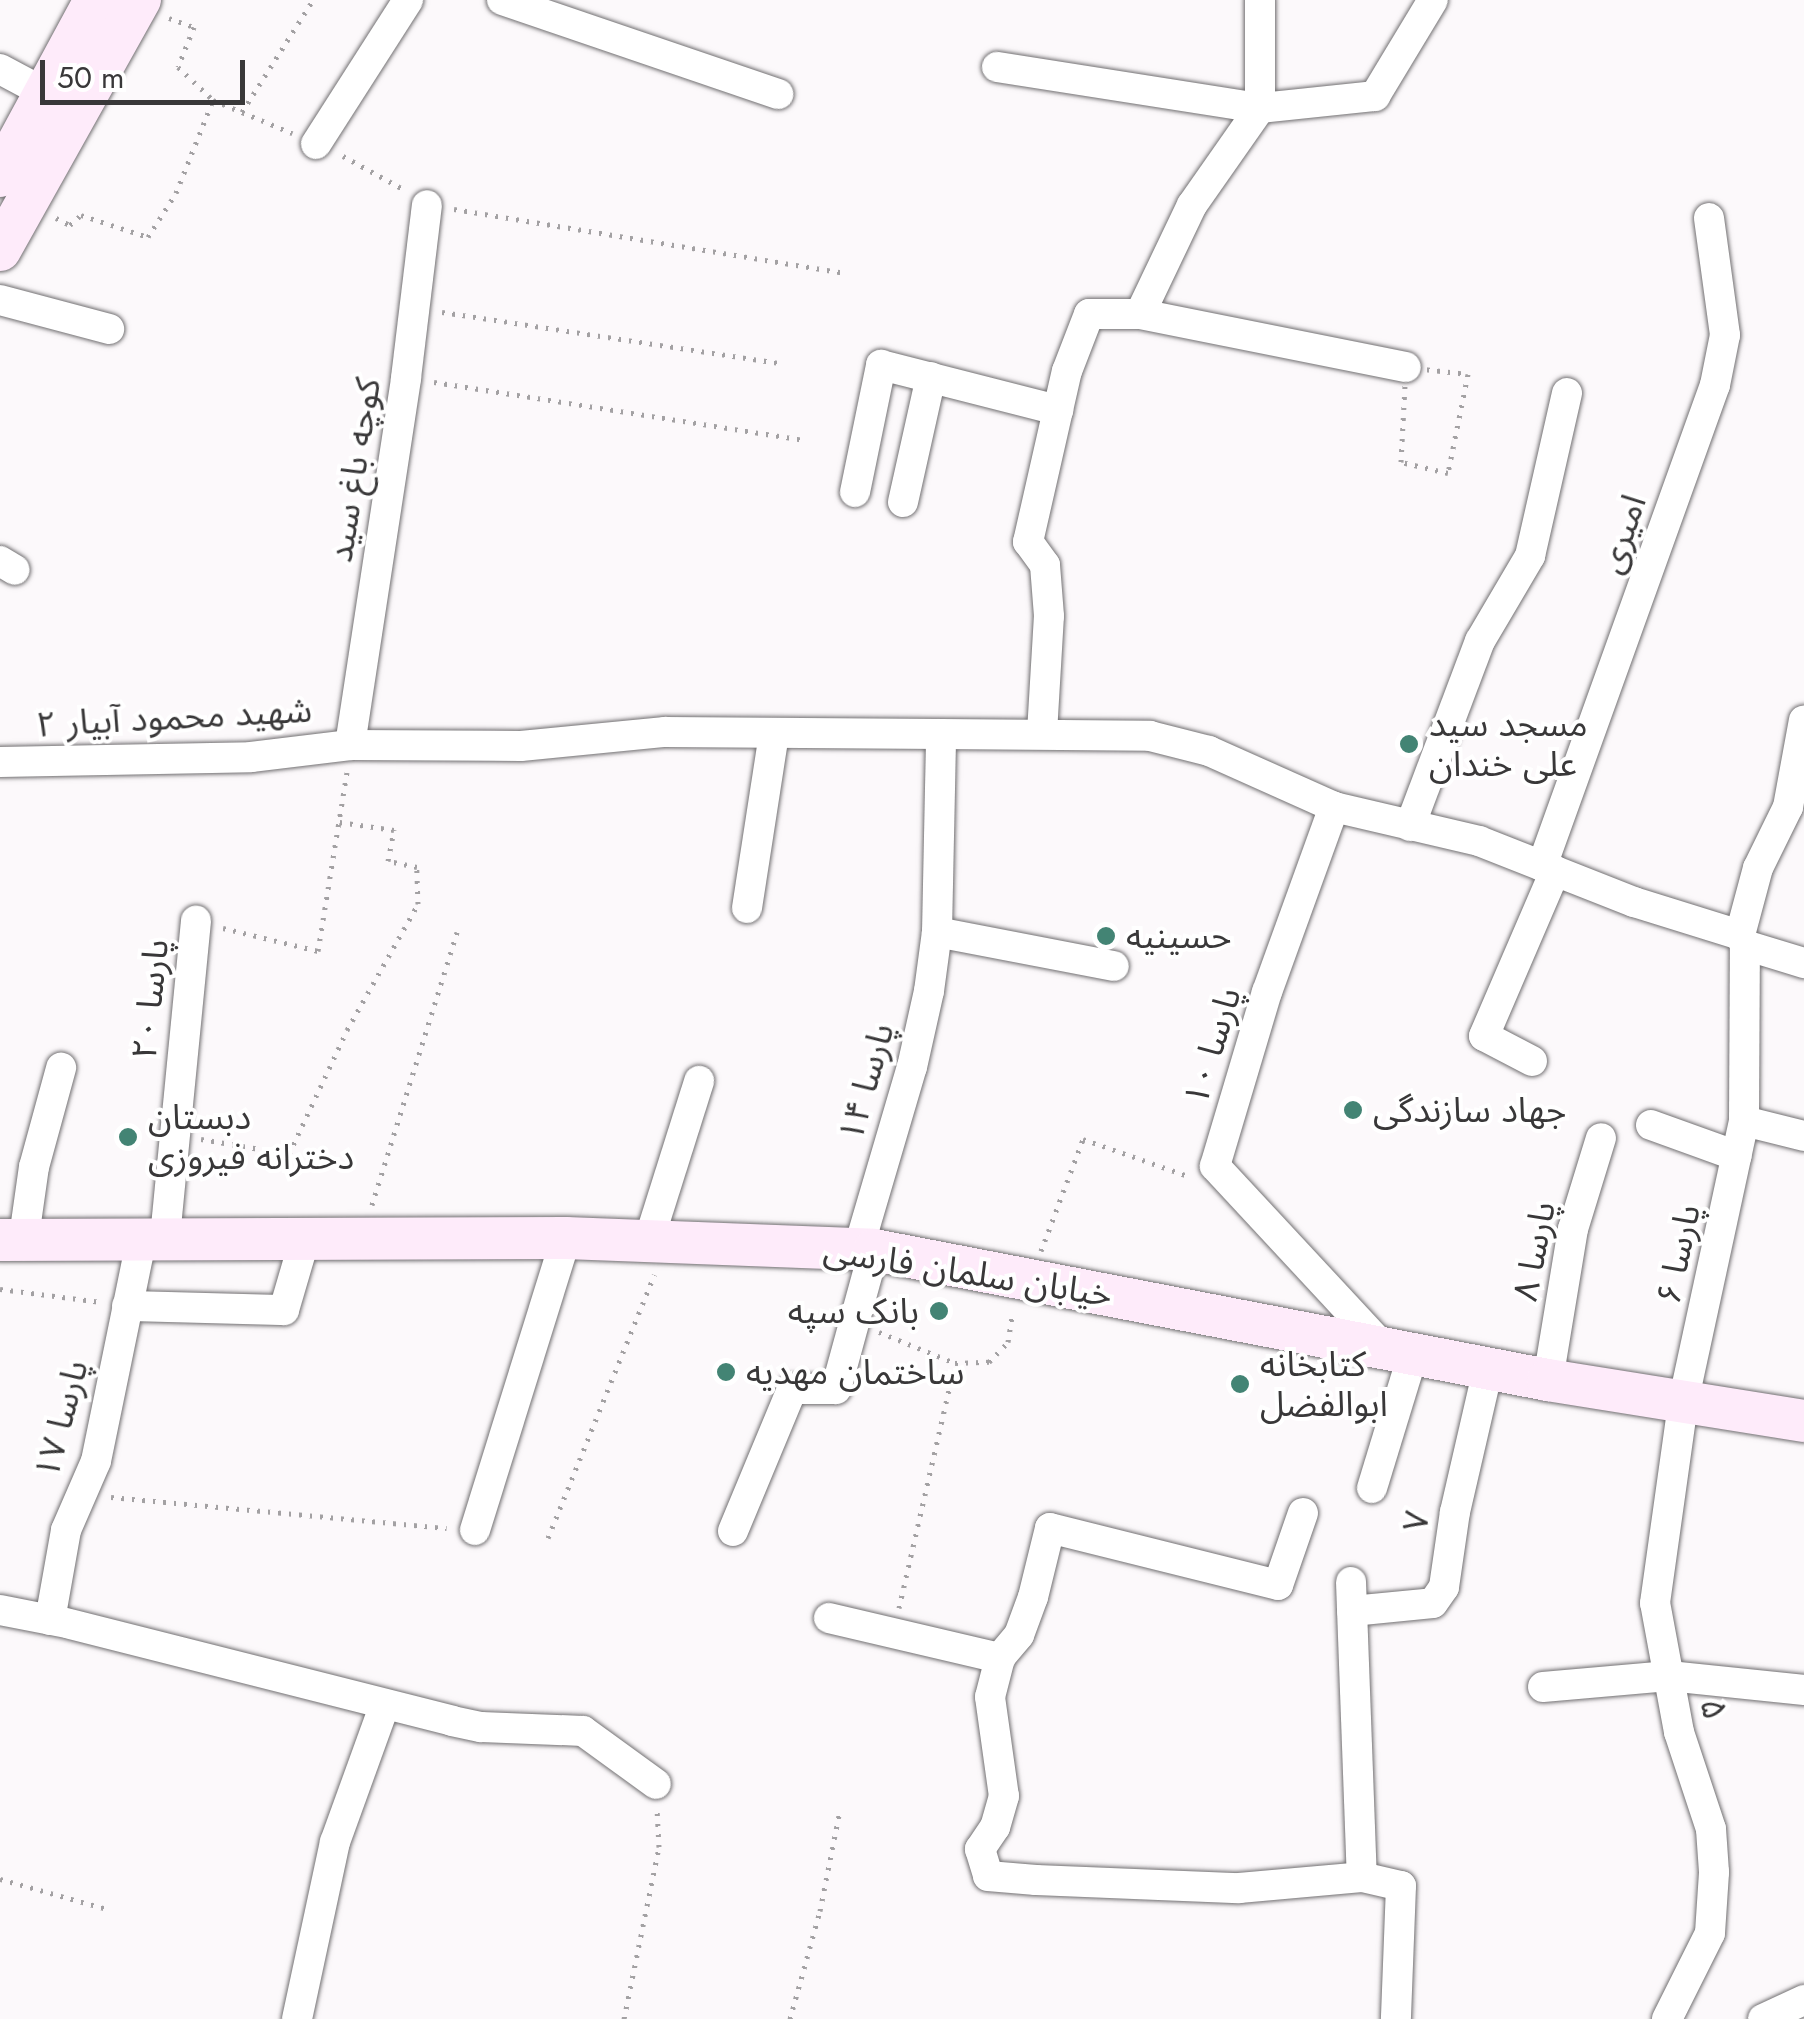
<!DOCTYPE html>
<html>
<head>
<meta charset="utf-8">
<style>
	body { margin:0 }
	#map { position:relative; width:1804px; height:2019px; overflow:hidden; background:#fcf9fb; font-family:Jost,"Noto Sans Arabic",sans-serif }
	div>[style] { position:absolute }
	.path>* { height:5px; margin-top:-2.5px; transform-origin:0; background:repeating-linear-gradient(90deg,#a3a1a3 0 2.5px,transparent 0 10.5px) }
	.roads { filter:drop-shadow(0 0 2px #727072) drop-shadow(0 0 2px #727072) }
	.street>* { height:30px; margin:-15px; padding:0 15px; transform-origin:15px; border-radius:15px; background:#fff }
	.secondary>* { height:42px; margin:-21px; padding:0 21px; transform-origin:21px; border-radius:21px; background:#feebfa }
	.dots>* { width:28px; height:28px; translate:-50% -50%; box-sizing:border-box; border:5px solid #fff; border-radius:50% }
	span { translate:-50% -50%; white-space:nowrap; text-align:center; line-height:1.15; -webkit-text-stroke:8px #fff; paint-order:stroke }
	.street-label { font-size:35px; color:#393839 }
	.poi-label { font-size:35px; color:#393839 }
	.left { translate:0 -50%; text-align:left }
	.right { translate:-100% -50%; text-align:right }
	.scale { position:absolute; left:40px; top:60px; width:205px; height:45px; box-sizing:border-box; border:5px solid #393839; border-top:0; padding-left:12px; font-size:30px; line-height:35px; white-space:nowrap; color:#393839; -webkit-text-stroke:8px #fff; paint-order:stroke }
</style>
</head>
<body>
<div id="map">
	<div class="path">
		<i style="left:169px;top:18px;width:27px;rotate:20deg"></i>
		<i style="left:194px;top:27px;width:43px;rotate:111.8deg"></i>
		<i style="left:178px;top:67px;width:48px;rotate:43.3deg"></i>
		<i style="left:242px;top:112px;width:133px;rotate:-57.6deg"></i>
		<i style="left:343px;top:156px;width:68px;rotate:28.8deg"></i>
		<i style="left:454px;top:209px;width:395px;rotate:9.3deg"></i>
		<i style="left:56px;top:218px;width:16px;rotate:27deg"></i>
		<i style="left:70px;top:225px;width:15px;rotate:-42deg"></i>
		<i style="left:81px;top:215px;width:71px;rotate:18.2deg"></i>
		<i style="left:148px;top:237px;width:52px;rotate:-57.5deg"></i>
		<i style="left:176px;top:193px;width:100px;rotate:-68.3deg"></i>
		<i style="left:213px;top:100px;width:86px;rotate:22.7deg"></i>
		<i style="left:442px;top:312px;width:342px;rotate:8.6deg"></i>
		<i style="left:1406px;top:367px;width:62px;rotate:6.4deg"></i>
		<i style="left:1468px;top:374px;width:101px;rotate:101.4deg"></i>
		<i style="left:1448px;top:473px;width:48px;rotate:-166.8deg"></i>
		<i style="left:1401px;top:462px;width:95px;rotate:-87deg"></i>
		<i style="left:434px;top:382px;width:374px;rotate:8.9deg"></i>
		<i style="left:223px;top:928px;width:98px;rotate:13.6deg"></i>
		<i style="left:318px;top:951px;width:181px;rotate:-80.8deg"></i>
		<i style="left:201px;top:1139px;width:89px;rotate:9.7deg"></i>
		<i style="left:289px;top:1154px;width:137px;rotate:-64.9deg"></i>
		<i style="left:347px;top:1030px;width:145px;rotate:-60.6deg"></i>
		<i style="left:418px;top:904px;width:37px;rotate:-92deg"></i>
		<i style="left:417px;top:867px;width:30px;rotate:-168deg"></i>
		<i style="left:388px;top:861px;width:32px;rotate:-79deg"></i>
		<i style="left:394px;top:830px;width:55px;rotate:-171.6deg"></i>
		<i style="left:372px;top:1205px;width:286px;rotate:-72.7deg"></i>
		<i style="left:1041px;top:1251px;width:120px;rotate:-69.4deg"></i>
		<i style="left:1083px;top:1139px;width:114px;rotate:19.4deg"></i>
		<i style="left:0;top:1289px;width:102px;rotate:7.3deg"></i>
		<i style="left:879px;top:1332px;width:82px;rotate:22.2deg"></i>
		<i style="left:955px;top:1363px;width:34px;rotate:-2deg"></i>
		<i style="left:989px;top:1362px;width:28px;rotate:-46deg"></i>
		<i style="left:1008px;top:1342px;width:30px;rotate:-81deg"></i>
		<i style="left:111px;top:1497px;width:337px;rotate:5.3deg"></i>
		<i style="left:548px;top:1538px;width:284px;rotate:-68deg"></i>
		<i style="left:899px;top:1608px;width:251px;rotate:-77.1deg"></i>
		<i style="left:0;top:1879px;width:108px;rotate:15.6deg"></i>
		<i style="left:624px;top:2019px;width:176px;rotate:-78.5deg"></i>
		<i style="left:659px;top:1847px;width:35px;rotate:-93deg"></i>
		<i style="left:790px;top:2019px;width:112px;rotate:-74.5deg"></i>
		<i style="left:820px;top:1911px;width:98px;rotate:-78.8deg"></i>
	</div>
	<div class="roads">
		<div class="street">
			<i style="left:502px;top:0;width:292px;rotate:18.8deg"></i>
			<i style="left:997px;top:67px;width:266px;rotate:8.9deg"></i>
			<i style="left:1260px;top:108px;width:108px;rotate:-90deg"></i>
			<i style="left:0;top:69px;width:51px;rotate:28.1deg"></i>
			<i style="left:316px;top:144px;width:171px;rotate:-57.4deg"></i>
			<i style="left:0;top:300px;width:113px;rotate:14.9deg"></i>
			<i style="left:1140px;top:314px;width:271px;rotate:11.3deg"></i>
			<i style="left:855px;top:492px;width:130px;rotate:-78.4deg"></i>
			<i style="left:881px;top:365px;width:183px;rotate:14.3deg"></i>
			<i style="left:903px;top:502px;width:128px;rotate:-77.4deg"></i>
			<i style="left:0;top:561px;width:17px;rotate:31deg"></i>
			<i style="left:1042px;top:733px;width:117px;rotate:-86.6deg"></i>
			<i style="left:1049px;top:616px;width:51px;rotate:-94.5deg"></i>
			<i style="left:1045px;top:565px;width:29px;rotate:-126deg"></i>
			<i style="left:1028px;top:542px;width:175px;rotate:-77.2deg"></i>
			<i style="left:1067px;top:371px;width:61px;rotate:-68.9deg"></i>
			<i style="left:1089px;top:314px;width:51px"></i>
			<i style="left:1140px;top:314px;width:121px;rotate:-64.5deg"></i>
			<i style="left:1192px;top:205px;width:118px;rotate:-55deg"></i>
			<i style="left:1260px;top:108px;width:116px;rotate:-6deg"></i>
			<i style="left:1375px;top:96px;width:112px;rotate:-58.9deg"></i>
			<i style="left:350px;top:745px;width:371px;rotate:-81.3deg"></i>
			<i style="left:406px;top:378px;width:174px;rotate:-83.1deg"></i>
			<i style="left:0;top:762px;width:251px;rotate:-1.1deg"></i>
			<i style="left:251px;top:757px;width:100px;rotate:-6.9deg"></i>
			<i style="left:350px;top:745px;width:171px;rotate:0.3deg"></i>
			<i style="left:521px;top:746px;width:145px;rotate:-5.6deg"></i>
			<i style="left:665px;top:732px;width:276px;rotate:0.4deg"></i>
			<i style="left:1410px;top:826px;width:198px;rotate:-69.3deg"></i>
			<i style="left:1480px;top:641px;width:99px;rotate:-59.5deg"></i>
			<i style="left:1530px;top:556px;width:167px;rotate:-77.2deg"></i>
			<i style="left:1542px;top:866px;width:511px;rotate:-70.22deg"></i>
			<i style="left:1715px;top:385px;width:51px;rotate:-78.7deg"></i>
			<i style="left:1725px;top:335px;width:118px;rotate:-97.8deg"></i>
			<i style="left:747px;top:908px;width:176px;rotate:-81.2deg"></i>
			<i style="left:937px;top:932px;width:180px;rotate:10.9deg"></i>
			<i style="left:1740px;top:935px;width:69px;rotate:-75deg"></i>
			<i style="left:1758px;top:868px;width:68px;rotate:-63.8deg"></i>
			<i style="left:1788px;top:807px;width:88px;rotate:-79.6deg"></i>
			<i style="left:1745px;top:945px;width:62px;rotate:17deg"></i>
			<i style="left:1532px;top:1061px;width:54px;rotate:-152.5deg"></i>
			<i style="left:1484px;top:1036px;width:180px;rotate:-66.7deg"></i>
			<i style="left:1744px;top:1121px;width:62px;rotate:14deg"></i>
			<i style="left:1651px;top:1125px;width:91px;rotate:19.8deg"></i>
			<i style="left:24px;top:1237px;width:71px;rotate:-81.9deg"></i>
			<i style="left:34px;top:1167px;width:103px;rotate:-74.7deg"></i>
			<i style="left:165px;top:1237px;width:318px;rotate:-84.4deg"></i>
			<i style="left:649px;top:1240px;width:167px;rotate:-72.5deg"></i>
			<i style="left:858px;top:1250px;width:191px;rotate:-73.6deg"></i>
			<i style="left:912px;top:1067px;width:78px;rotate:-77.4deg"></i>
			<i style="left:929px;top:991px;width:60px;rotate:-82.3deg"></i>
			<i style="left:937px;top:932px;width:198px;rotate:-88.8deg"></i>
			<i style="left:941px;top:734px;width:209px;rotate:0.5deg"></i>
			<i style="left:1150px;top:736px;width:61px;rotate:14.3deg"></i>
			<i style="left:1209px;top:751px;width:137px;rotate:24.1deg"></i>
			<i style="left:127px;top:1306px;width:157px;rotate:1.5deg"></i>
			<i style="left:284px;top:1310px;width:78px;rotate:-73.7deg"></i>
			<i style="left:1383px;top:1347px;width:247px;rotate:-132.9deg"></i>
			<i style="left:1215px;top:1166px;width:182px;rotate:-73.4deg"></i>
			<i style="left:1267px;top:992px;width:197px;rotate:-70.1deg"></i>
			<i style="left:1334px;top:807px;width:149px;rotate:13.2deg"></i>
			<i style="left:1479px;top:841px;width:167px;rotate:21.5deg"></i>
			<i style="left:1634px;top:902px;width:111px;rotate:17.3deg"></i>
			<i style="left:1740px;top:935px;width:11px;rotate:63deg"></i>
			<i style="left:1548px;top:1380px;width:153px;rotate:-80.6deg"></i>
			<i style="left:1573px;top:1229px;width:95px;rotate:-72.9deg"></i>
			<i style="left:1372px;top:1488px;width:140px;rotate:-73deg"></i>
			<i style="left:1303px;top:1513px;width:76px;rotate:109.1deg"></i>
			<i style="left:1278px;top:1585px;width:235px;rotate:-166deg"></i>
			<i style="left:1050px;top:1528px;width:71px;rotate:103.8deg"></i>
			<i style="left:1033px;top:1597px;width:40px;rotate:110.2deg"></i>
			<i style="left:1019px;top:1635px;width:30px;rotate:130deg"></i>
			<i style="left:1000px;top:1658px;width:40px;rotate:104.4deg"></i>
			<i style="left:990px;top:1697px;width:100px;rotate:82deg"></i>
			<i style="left:1004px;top:1796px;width:32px;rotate:106deg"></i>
			<i style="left:995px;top:1827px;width:27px;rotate:124deg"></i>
			<i style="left:980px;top:1849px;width:28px;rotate:73deg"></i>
			<i style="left:988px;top:1876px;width:48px;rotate:4.8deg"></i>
			<i style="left:1036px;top:1880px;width:203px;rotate:2.3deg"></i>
			<i style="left:1239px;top:1888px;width:123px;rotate:-5.1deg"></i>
			<i style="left:475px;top:1530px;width:306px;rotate:-72.7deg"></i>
			<i style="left:733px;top:1531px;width:154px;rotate:-67.4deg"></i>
			<i style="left:792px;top:1389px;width:44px"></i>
			<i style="left:836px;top:1389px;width:144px;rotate:-74.7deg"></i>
			<i style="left:1351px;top:1582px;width:295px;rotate:87.9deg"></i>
			<i style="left:1362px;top:1877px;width:40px;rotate:13deg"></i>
			<i style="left:1401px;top:1886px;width:133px;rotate:92.2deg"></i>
			<i style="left:0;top:1610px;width:67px;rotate:11.1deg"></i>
			<i style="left:1352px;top:1611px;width:81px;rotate:-5.6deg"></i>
			<i style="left:1433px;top:1603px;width:19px;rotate:-55deg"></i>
			<i style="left:1444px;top:1587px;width:76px;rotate:-81.7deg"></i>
			<i style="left:1455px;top:1512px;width:147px;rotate:-77deg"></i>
			<i style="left:829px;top:1618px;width:176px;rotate:13.2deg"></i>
			<i style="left:50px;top:1620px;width:91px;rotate:-79.9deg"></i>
			<i style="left:66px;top:1530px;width:75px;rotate:-66.5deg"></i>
			<i style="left:96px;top:1461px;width:229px;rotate:-78.4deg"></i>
			<i style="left:70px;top:1624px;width:394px;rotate:14.2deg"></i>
			<i style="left:452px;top:1721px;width:30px;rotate:12deg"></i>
			<i style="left:481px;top:1727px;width:102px;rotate:2.2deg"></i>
			<i style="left:583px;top:1731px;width:90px;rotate:36deg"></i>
			<i style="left:1543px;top:1687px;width:126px;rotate:-5deg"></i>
			<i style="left:1669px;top:1676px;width:136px;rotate:5.9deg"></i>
			<i style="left:297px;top:2019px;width:181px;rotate:-77.9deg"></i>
			<i style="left:335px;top:1842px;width:144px;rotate:-70.1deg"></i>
			<i style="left:1667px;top:2019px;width:96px;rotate:-63.4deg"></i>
			<i style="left:1710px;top:1933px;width:61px;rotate:-86.2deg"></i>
			<i style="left:1714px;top:1872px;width:43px;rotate:-94deg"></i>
			<i style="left:1711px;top:1829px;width:102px;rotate:-108.3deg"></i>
			<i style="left:1679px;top:1732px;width:131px;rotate:-100.5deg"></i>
			<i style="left:1655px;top:1603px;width:202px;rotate:-82deg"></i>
			<i style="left:1683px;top:1403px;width:289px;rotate:-77.8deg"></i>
			<i style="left:1744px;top:1121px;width:176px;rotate:-89.7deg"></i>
			<i style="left:1763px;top:2019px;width:45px;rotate:-24.9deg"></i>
		</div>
		<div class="secondary">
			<i style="left:0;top:176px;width:200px;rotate:-61.6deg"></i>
			<i style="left:0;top:250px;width:287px;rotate:-60.8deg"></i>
			<i style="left:0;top:1240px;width:566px;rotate:-0.2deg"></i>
			<i style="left:566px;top:1238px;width:308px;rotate:2.2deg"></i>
			<i style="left:874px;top:1250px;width:686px;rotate:10.92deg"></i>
			<i style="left:1548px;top:1380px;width:259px;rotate:9.1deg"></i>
		</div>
	</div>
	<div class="dots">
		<i style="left:1409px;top:744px;background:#438474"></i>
		<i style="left:1106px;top:936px;background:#438474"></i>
		<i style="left:1353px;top:1110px;background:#438474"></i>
		<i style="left:128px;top:1137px;background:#438474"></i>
		<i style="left:939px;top:1311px;background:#438474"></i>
		<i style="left:726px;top:1372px;background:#438474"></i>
		<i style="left:1240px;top:1384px;background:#438474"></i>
	</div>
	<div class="street-label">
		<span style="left:354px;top:470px;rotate:-81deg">کوچه باغ سید</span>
		<span style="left:1622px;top:534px;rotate:-71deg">امیری</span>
		<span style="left:174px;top:717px;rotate:-3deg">شهید محمود آبیار ۲</span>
		<span style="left:150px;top:999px;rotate:-84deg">پارسا ۲۰</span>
		<span style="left:1212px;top:1046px;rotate:-73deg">پارسا ۱۰</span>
		<span style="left:866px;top:1082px;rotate:-74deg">پارسا ۱۴</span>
		<span style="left:1534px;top:1251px;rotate:-79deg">پارسا ۸</span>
		<span style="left:1678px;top:1254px;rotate:-78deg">پارسا ۶</span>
		<span style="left:968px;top:1272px;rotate:9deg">خیابان سلمان فارسی</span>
		<span style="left:61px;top:1419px;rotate:-75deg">پارسا ۱۷</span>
		<span style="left:1416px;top:1521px;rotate:-81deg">۷</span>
		<span style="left:1714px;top:1709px;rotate:78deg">۵</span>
	</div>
	<div class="poi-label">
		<span class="left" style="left:1429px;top:744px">مسجد سید<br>علی خندان</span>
		<span class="left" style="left:1126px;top:936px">حسینیه</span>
		<span class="left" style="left:1373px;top:1110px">جهاد سازندگی</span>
		<span class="left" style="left:148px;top:1137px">دبستان<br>دخترانه فیروزی</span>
		<span class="right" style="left:919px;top:1311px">بانک سپه</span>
		<span class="left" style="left:1260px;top:1384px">کتابخانه<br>ابوالفضل</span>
		<span class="left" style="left:746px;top:1372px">ساختمان مهدیه</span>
	</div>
	<div class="scale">50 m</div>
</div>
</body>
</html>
